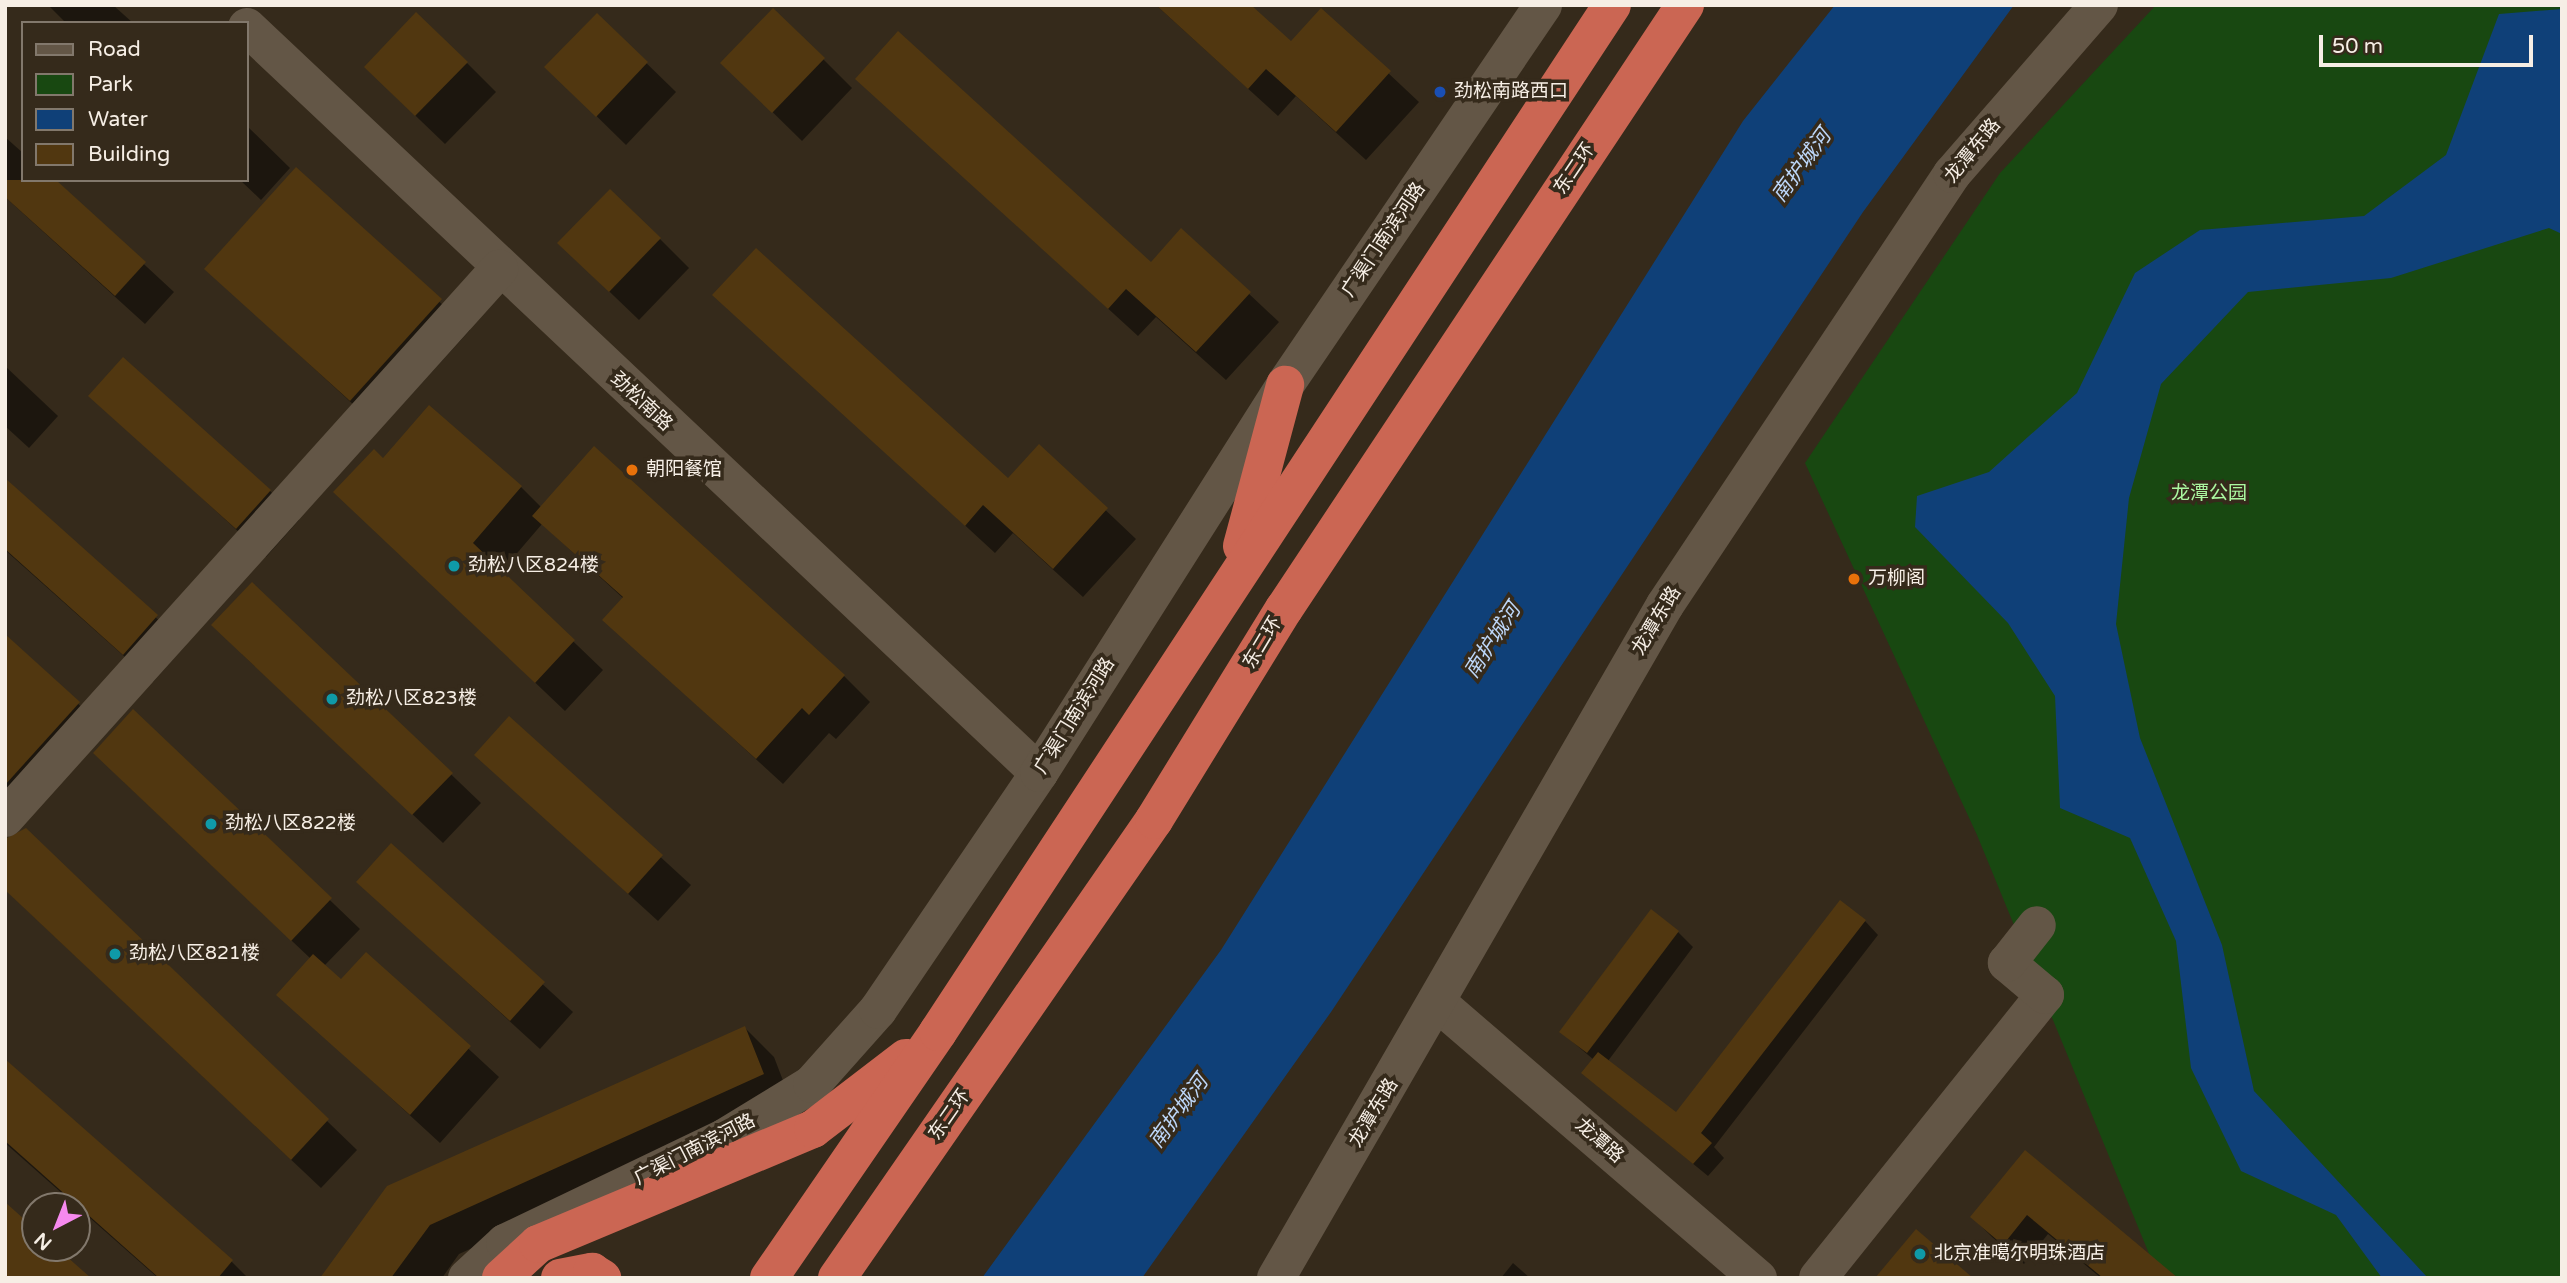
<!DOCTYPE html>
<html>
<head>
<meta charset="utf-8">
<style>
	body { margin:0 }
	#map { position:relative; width:2567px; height:1283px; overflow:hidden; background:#352a1b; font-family:"Varela Round","Noto Sans SC",sans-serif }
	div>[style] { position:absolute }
	.green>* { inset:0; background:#184811 }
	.water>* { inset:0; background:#0f4078 }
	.shadow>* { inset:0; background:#0007 }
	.building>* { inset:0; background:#513710 }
	.minor>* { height:38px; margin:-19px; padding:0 19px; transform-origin:19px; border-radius:19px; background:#635646 }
	.highway>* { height:38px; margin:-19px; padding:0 19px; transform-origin:19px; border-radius:19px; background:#cb6653 }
	.dots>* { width:19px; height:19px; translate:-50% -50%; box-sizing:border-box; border:4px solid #352a1b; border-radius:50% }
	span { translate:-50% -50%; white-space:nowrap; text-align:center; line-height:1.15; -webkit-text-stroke:7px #352a1b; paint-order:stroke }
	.poi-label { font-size:19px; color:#f6eee5 }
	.left { translate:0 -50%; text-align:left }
	.street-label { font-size:19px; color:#f6eee5 }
	.park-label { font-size:19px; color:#abf7a0 }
	.water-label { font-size:21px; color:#bdd7f9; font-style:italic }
	.frame { position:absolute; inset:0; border:7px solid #f6eee5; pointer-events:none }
	.legend { position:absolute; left:21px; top:21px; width:228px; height:161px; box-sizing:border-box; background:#352a1b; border:2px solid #82786c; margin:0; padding:9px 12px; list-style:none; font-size:21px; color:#f6eee5 }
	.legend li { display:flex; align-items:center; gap:14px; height:35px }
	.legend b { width:35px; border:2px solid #82786c }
	.north { position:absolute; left:21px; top:1192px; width:70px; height:70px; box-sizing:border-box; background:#352a1b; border:2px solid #82786c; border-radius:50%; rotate:222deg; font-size:19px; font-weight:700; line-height:28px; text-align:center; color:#f6eee5 }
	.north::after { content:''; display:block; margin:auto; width:24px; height:32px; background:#f689ee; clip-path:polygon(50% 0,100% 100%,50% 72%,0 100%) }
	.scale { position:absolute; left:2319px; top:35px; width:214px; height:32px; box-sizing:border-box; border:4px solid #f6eee5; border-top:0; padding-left:9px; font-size:21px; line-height:24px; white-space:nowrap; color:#f6eee5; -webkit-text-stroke:5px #352a1b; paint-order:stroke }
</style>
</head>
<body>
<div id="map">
	<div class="green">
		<i style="clip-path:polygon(2156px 5px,2562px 5px,2562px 1278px,2159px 1278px,1977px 835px,1805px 463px,2000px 173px)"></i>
	</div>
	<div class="water">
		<i style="clip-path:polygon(1835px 5px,2014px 5px,1863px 212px,1331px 1012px,1142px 1278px,982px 1278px,1221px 950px,1743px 121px)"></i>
		<i style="clip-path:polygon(2562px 9px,2562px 234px,2549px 228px,2391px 278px,2248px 292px,2161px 384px,2129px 498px,2116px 624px,2140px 738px,2222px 945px,2254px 1091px,2428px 1278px,2382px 1278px,2336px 1215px,2241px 1171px,2191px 1068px,2176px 941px,2130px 838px,2060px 808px,2055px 696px,2008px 623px,1915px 527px,1917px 496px,1989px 472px,2077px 393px,2135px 273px,2200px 230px,2364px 216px,2446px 155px,2499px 14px)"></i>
	</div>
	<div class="shadow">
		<i style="clip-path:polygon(48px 5px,113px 5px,133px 23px,66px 23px)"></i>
		<i style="clip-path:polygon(1156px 5px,1248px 5px,1291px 44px,1321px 10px,1419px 102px,1366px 160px,1296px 96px,1278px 116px)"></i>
		<i style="clip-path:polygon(597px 15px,676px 92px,626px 145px,576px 96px)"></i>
		<i style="clip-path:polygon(823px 59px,852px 88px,802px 141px,752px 92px)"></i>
		<i style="clip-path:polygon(467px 63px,496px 92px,445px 144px,395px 96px)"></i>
		<i style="clip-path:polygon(857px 79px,1151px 264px,1181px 230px,1279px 322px,1226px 380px,1156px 317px,1138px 336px)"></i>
		<i style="clip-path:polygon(247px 126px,290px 168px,261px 200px,240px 180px,247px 180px)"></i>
		<i style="clip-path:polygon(5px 137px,23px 153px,23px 180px,53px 180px,174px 292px,145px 324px,5px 197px)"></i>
		<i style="clip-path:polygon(296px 170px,470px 330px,380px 429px,206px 269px)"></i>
		<i style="clip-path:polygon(660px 239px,689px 268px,639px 320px,589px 272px)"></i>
		<i style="clip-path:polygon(715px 295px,1008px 481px,1039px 447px,1136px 539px,1083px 597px,1013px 533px,995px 553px)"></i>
		<i style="clip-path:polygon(5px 366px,58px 416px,29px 448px,5px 426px)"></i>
		<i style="clip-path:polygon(91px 396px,270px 491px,299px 520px,266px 557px)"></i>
		<i style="clip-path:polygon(383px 461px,521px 487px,542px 508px,844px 676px,870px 702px,836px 739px,829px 733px,783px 784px,604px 620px,624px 599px,542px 524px,501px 572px,603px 670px,565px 711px,365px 521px)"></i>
		<i style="clip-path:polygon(8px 483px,186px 645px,153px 682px,5px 550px)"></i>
		<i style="clip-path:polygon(252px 584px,481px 803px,443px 843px,242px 654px)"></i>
		<i style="clip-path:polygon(5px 637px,99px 723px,5px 793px)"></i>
		<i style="clip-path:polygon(133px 711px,360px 929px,324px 966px,341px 982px,366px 954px,499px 1077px,440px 1143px,279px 995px,311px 959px,124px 782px)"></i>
		<i style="clip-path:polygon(509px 718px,691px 885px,658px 921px,476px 755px)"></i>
		<i style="clip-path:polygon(26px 830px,357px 1150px,321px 1188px,14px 898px)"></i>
		<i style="clip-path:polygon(391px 846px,573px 1012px,540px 1049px,358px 882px)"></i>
		<i style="clip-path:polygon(1865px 921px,1878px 935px,1714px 1147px,1724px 1158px,1708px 1176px,1598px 1086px,1594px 1060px,1561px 1032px,1678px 932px,1693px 947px,1608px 1061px,1676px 1114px)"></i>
		<i style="clip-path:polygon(745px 1028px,774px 1057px,792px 1104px,459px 1254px,442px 1278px,323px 1278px)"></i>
		<i style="clip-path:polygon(5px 1061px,232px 1262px,248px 1278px,158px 1278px,5px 1143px)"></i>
		<i style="clip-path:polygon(2025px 1152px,2175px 1278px,2101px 1278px,2048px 1234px,2024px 1264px,1992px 1237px,1972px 1217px)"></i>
		<i style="clip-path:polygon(1513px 1263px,1530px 1278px,1501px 1278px)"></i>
	</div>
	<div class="building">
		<i style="clip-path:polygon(1156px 5px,1251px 5px,1291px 41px,1321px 8px,1391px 71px,1336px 132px,1266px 69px,1248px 89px)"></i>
		<i style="clip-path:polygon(773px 8px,825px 58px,772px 113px,720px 63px)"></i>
		<i style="clip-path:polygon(416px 12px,468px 62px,415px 116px,364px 67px)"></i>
		<i style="clip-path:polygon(597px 13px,648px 62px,596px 117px,544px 67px)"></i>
		<i style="clip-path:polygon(898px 31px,1151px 262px,1181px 228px,1251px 292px,1196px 352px,1126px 289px,1108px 309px,855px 79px)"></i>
		<i style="clip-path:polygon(296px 167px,442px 299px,350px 401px,204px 269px)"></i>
		<i style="clip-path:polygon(5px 180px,56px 180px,146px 262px,115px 296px,5px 197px)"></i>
		<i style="clip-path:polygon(610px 189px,661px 238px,609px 292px,557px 243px)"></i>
		<i style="clip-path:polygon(756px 248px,1008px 478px,1039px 444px,1108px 508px,1053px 569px,983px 505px,965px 526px,712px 295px)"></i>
		<i style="clip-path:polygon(123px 357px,271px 490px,236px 529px,88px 396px)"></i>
		<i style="clip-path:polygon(429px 405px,522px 486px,473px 543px,575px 640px,535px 683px,333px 492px,374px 449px,383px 458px)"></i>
		<i style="clip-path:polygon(594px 446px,845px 675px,809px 715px,802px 708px,756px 759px,602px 620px,623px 597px,532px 516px)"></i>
		<i style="clip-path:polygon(5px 478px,158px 615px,123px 655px,5px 549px)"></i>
		<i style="clip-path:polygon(252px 582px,453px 773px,412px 815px,211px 625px)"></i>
		<i style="clip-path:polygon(5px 634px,80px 702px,5px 785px)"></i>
		<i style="clip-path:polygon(133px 709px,332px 898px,291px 941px,93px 753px)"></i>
		<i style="clip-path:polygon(509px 716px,663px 855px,628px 894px,474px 755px)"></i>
		<i style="clip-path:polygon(26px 828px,329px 1119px,291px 1160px,5px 890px,5px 839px)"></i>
		<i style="clip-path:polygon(391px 843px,545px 982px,510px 1021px,356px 882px)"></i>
		<i style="clip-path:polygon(1840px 900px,1866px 920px,1701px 1133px,1712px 1143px,1693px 1164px,1581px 1073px,1598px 1052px,1676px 1112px)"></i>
		<i style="clip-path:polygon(1651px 909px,1679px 931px,1587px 1053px,1559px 1032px)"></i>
		<i style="clip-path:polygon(366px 952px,471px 1046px,410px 1115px,276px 995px,313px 954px,341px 979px)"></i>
		<i style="clip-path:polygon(745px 1026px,764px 1074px,430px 1225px,391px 1278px,320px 1278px,387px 1186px)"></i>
		<i style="clip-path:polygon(5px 1059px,233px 1260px,218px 1278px,159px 1278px,5px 1141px)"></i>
		<i style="clip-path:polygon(2025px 1150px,2178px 1278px,2103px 1278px,2027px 1215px,2003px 1245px,1970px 1217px)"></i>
		<i style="clip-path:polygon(5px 1202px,35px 1229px,35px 1248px,57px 1248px,91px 1278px,5px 1278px)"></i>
		<i style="clip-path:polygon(1916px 1229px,1973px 1278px,1875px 1278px)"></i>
	</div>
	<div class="minor">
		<i style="left:247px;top:27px;width:1088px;rotate:43.29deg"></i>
		<i style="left:5px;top:818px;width:739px;rotate:-48.02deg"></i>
		<i style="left:1439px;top:1004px;width:421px;rotate:40.7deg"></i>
		<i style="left:467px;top:1278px;width:52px;rotate:-42.6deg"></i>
		<i style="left:505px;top:1243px;width:243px;rotate:-25.6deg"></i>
		<i style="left:724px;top:1138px;width:103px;rotate:-31.5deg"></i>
		<i style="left:812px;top:1084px;width:99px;rotate:-48.3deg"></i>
		<i style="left:878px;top:1010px;width:287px;rotate:-55.8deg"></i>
		<i style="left:1039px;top:773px;width:459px;rotate:-57.6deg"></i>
		<i style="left:1285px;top:385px;width:459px;rotate:-55.8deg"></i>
		<i style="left:1276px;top:1278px;width:777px;rotate:-59.97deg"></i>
		<i style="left:1665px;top:605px;width:518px;rotate:-56.34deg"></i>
		<i style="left:1952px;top:174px;width:224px;rotate:-49deg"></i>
		<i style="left:1818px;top:1278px;width:363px;rotate:-51.3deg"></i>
		<i style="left:2045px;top:995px;width:50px;rotate:-139.9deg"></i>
		<i style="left:2007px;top:963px;width:48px;rotate:-51.7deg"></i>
	</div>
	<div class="highway">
		<i style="left:1242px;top:546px;width:167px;rotate:-75deg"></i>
		<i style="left:501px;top:1278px;width:50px;rotate:-42.6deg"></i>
		<i style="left:538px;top:1244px;width:298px;rotate:-22.7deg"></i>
		<i style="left:813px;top:1129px;width:117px;rotate:-37.4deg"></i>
		<i style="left:560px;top:1278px;width:33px;rotate:-11deg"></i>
		<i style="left:592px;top:1272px;width:12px;rotate:31deg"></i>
		<i style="left:769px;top:1278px;width:298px;rotate:-55.5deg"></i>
		<i style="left:938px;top:1032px;width:1228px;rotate:-56.72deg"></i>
		<i style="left:837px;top:1278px;width:557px;rotate:-55.31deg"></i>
		<i style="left:1154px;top:820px;width:248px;rotate:-58.4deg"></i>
		<i style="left:1284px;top:609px;width:725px;rotate:-56.42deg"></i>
	</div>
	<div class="dots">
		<i style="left:1440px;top:92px;background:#1a4fb4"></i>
		<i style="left:632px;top:470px;background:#e8710a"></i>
		<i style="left:454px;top:566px;background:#0f9aa8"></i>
		<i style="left:1854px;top:579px;background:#e8710a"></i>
		<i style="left:332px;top:699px;background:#0f9aa8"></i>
		<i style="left:211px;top:824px;background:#0f9aa8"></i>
		<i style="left:115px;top:954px;background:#0f9aa8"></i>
		<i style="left:1920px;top:1254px;background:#0f9aa8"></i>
	</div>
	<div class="poi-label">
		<span class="left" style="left:1454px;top:92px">劲松南路西口</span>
		<span class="left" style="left:646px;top:470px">朝阳餐馆</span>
		<span class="left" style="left:468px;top:566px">劲松八区824楼</span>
		<span class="left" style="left:1868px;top:579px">万柳阁</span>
		<span class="left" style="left:346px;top:699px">劲松八区823楼</span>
		<span class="left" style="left:225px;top:824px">劲松八区822楼</span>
		<span class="left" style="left:129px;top:954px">劲松八区821楼</span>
		<span class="left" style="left:1934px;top:1254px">北京准噶尔明珠酒店</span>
	</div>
	<div class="street-label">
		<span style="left:1973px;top:151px;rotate:-51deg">龙潭东路</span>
		<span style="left:1575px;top:169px;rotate:-56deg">东二环</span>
		<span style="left:1384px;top:240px;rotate:-56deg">广渠门南滨河路</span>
		<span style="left:641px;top:402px;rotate:43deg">劲松南路</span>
		<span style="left:1657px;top:621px;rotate:-59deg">龙潭东路</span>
		<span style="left:1263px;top:643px;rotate:-59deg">东二环</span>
		<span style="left:1075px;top:716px;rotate:-58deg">广渠门南滨河路</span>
		<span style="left:1374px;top:1113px;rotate:-59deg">龙潭东路</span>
		<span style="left:950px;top:1115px;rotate:-55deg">东二环</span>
		<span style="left:1599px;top:1141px;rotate:41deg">龙潭路</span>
		<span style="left:695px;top:1150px;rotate:-27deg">广渠门南滨河路</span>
	</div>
	<div class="park-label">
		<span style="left:2209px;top:494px">龙潭公园</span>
	</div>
	<div class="water-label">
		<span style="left:1802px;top:166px;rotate:-54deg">南护城河</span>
		<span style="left:1493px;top:641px;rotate:-57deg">南护城河</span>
		<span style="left:1179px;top:1112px;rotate:-54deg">南护城河</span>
	</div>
	<div class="frame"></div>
	<ul class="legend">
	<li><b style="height:9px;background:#635646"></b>Road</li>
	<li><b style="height:19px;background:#184811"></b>Park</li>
	<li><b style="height:19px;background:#0f4078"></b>Water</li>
	<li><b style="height:19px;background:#513710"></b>Building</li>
	</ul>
	<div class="north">N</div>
	<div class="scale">50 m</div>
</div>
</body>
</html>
